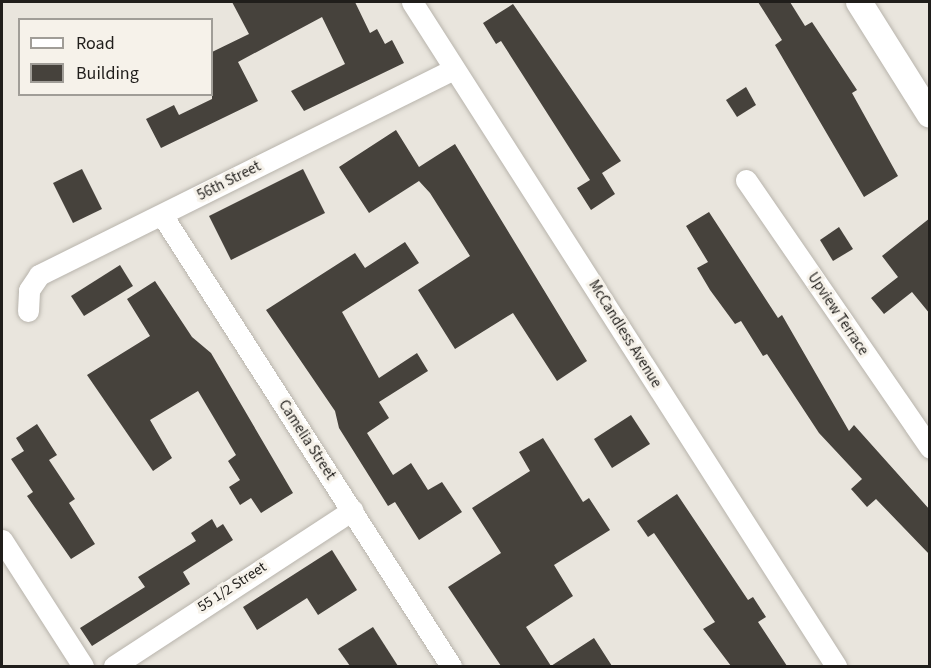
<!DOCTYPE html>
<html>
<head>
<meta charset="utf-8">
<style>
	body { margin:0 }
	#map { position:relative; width:931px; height:668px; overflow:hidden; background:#e9e5dd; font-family:"Source Sans 3",sans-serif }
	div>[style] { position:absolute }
	.building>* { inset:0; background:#46423c }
	.roads { filter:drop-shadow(0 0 2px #b8b4ac) drop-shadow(0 0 2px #b8b4ac) }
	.minor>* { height:21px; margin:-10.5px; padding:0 10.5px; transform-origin:10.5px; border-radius:10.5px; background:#fff }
	.tertiary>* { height:26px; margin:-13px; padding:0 13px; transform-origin:13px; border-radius:13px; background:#fff }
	span { translate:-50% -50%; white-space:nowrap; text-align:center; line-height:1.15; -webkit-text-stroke:6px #f6f2ea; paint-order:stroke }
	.street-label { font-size:15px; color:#201e1b }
	.frame { position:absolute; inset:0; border:3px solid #201e1b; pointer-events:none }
	.legend { position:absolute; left:18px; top:18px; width:195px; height:78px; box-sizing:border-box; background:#f6f2ea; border:2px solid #a09d97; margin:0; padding:8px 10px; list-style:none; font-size:18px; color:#201e1b }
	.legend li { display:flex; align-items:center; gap:12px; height:30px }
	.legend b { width:30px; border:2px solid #a09d97 }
</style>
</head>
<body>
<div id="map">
	<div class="building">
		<i style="clip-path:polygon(232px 2px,355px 2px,370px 33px,377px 29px,385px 44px,392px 40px,404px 63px,304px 111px,291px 91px,345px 64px,322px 17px,238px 62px,258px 101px,161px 148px,146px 119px,174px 105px,179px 115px,212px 99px,212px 52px,249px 34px)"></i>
		<i style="clip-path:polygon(758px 2px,790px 2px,805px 26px,812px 22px,857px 90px,852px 93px,898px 176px,864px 197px,775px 45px,782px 40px)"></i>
		<i style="clip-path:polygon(513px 4px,621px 161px,602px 173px,615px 194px,591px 210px,577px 188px,590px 180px,501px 41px,496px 44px,483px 23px)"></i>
		<i style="clip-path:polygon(746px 87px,756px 105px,737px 117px,726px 100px)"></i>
		<i style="clip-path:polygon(396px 130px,419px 167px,455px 144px,587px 361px,557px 381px,513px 313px,455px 349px,418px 290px,470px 256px,430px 193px,419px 181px,369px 213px,339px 167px)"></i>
		<i style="clip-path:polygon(82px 169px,102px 209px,73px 223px,53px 183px)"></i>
		<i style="clip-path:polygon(303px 169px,325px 213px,231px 260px,209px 216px)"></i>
		<i style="clip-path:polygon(709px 212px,778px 318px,782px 315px,849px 431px,854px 425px,930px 510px,930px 555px,876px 499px,867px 507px,851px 489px,862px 479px,819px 433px,767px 354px,763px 356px,741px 321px,735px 324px,710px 290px,697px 268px,708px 262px,686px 226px)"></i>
		<i style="clip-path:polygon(930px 218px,930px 314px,912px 292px,884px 314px,871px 298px,898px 277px,882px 256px)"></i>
		<i style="clip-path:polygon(839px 227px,853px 249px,833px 261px,820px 240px)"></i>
		<i style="clip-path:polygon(405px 242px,419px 263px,342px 312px,379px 378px,417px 353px,428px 371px,379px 402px,389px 418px,367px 433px,393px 475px,411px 463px,428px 490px,442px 482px,462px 512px,419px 540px,395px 502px,388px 506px,339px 428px,335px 411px,266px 310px,355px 253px,365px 268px)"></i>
		<i style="clip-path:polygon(120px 265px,133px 286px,84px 316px,71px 296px)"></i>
		<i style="clip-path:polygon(155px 281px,192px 337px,211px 353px,293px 493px,261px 513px,251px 498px,240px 505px,229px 487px,240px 480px,228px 461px,236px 455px,198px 391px,150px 420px,172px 458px,153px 471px,87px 375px,150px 336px,127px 299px)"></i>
		<i style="clip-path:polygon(631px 415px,650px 444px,612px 468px,594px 439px)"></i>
		<i style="clip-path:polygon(37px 424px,57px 455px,49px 460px,75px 499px,69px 503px,95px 544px,71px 559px,27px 496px,33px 492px,11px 459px,24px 451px,16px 438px)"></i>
		<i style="clip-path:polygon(543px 438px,583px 502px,589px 498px,610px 530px,554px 565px,573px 596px,526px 627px,551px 666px,594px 638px,612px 666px,501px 666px,448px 587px,501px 553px,472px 508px,530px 471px,519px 452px)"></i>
		<i style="clip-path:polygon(677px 494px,748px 600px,753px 597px,766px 617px,758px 622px,787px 666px,731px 666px,703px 629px,715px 622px,654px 533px,648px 537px,637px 521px)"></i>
		<i style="clip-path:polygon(212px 519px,217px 528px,223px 524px,233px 540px,183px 572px,190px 584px,92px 646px,80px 628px,145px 587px,138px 577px,196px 541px,191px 533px)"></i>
		<i style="clip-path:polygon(332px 550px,357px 590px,318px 615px,307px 598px,257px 630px,243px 607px)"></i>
		<i style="clip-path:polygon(373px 627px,398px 666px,350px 666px,338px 649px)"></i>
	</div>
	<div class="roads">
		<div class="minor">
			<i style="left:412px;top:2px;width:788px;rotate:57.44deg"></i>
			<i style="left:746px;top:180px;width:325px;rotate:55.5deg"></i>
			<i style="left:162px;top:215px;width:536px;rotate:57.35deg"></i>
			<i style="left:28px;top:311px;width:21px;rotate:-87deg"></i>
			<i style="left:29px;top:290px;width:18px;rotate:-56deg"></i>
			<i style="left:39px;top:275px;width:463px;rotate:-26.4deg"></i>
			<i style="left:2px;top:540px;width:150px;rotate:57.3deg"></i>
			<i style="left:114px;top:666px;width:285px;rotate:-33.2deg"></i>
		</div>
		<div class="tertiary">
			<i style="left:859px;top:2px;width:133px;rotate:57.9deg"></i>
		</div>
	</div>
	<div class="street-label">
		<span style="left:229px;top:181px;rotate:-27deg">56th Street</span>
		<span style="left:838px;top:314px;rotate:56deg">Upview Terrace</span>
		<span style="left:625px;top:334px;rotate:58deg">McCandless Avenue</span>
		<span style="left:307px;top:440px;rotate:57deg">Camelia Street</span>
		<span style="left:232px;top:587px;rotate:-33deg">55 1/2 Street</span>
	</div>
	<div class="frame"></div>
	<ul class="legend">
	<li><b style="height:8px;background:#fff"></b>Road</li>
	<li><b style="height:16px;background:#46423c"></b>Building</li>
	</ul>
</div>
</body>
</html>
